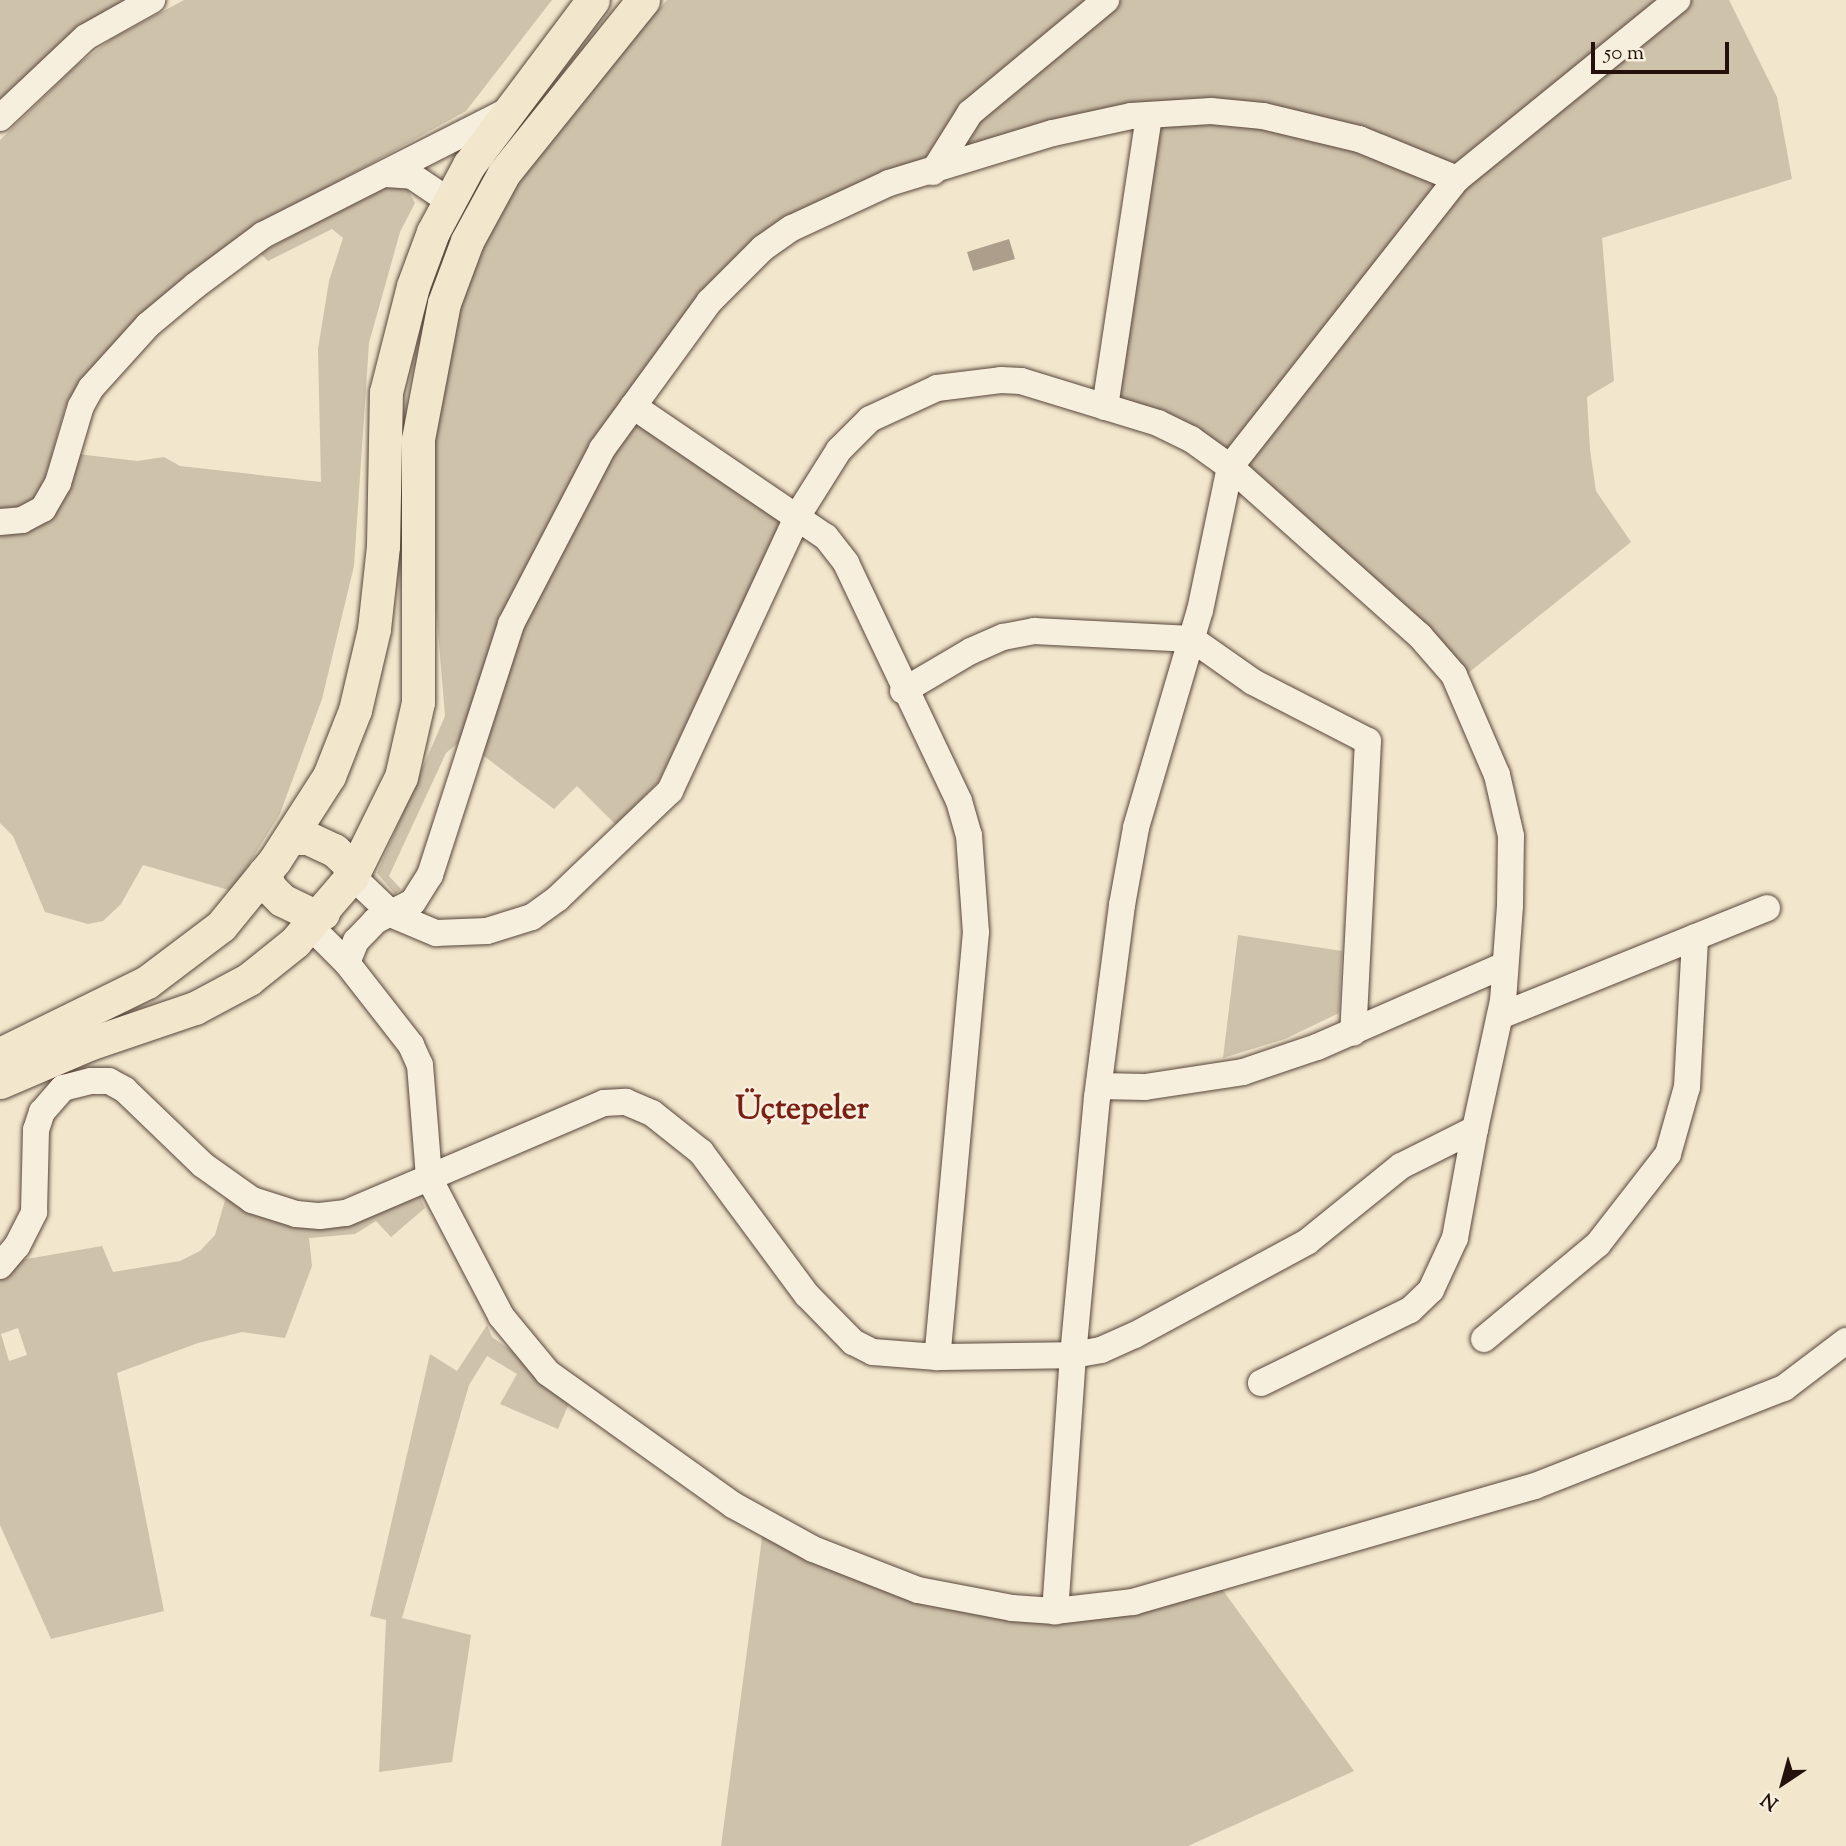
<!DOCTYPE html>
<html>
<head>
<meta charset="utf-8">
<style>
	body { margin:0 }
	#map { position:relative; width:1846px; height:1846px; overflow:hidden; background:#f2e6cc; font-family:"Sorts Mill Goudy",serif }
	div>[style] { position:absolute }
	.green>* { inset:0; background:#cfc2ab }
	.water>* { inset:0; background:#ac9e8a }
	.roads { filter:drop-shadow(0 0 2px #58463b) drop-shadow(0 0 2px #58463b) }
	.minor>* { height:26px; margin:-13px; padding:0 13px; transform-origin:13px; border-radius:13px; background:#f7efde }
	.major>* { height:33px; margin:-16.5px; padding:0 16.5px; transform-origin:16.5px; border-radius:16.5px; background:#f2e6cc }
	span { translate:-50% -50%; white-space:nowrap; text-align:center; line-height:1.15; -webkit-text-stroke:5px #f7efde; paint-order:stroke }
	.neighbourhood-label { font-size:32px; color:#7a1f14; font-weight:700 }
	.north { position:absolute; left:1748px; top:1748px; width:70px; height:70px; -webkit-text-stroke:5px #f7efde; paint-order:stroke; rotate:216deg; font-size:19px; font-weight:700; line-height:28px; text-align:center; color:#24110b }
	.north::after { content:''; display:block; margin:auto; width:24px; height:32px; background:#24110b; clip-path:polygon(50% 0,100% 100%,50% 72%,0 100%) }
	.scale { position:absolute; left:1591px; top:42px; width:138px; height:32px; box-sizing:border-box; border:4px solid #24110b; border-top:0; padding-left:9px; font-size:21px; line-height:24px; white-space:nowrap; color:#24110b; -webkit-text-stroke:5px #f7efde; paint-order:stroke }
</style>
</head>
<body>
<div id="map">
	<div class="green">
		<i style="clip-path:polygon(0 0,130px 0,0 108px)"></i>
		<i style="clip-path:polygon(184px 0,552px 0,466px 111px,272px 218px,82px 383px,66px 405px,39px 499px,24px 509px,0 513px,0 140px,77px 65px,113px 38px)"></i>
		<i style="clip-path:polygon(667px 0,1729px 0,1777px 97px,1792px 179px,1602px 238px,1614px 381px,1587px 397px,1590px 450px,1596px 491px,1631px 542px,1457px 682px,1230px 467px,1105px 407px,1149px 115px,1131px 116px,792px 228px,633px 406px,788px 508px,659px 781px,616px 825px,577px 786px,554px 809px,472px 747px,478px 727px,446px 753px,389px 876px,401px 889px,395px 894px,377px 873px,445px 716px,430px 534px,432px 453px,454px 317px,477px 253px,509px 195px,580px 98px)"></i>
		<i style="clip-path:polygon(396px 184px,408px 190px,415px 203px,400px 232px,369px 343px,354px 566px,322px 699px,280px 814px,232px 891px,143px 865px,121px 904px,103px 921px,88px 924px,45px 912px,13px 836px,0 823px,0 534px,78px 454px,137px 461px,164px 457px,180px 466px,321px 482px,318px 349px,329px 281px,343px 238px,332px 229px,268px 261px,260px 253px,378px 189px)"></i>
		<i style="clip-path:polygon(1238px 935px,1342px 951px,1339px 1013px,1285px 1039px,1223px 1058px)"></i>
		<i style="clip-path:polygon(evenodd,418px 1192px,425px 1208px,391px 1237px,376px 1221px,355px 1234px,309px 1238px,312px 1266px,285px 1338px,242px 1332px,198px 1343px,117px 1373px,164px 1611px,51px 1639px,0 1525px,0 1275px,15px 1261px,102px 1246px,113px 1272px,180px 1261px,200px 1251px,215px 1235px,226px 1197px,259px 1215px,418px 1192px,18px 1328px,27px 1355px,9px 1361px,1px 1334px,18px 1328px)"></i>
		<i style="clip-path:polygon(487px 1325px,492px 1337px,573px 1394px,558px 1429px,500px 1404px,517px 1374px,487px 1356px,469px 1385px,402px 1618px,471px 1635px,452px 1762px,379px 1772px,386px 1620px,370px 1616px,430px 1354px,457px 1371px)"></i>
		<i style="clip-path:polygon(764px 1523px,813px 1549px,1012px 1608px,1214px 1578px,1354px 1771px,1188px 1846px,721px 1846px)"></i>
	</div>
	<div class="water">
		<i style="clip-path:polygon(1009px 239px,1015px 259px,973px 271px,967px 252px)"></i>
	</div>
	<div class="roads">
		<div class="minor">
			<i style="left:0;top:118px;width:118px;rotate:-43.3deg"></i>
			<i style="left:86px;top:37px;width:76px;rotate:-29.3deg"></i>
			<i style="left:933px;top:172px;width:70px;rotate:-57.9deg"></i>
			<i style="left:970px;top:113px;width:177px;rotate:-39.7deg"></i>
			<i style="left:386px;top:174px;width:26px;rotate:4deg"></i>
			<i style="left:412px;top:176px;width:45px;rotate:34deg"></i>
			<i style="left:633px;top:406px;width:233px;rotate:34.2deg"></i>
			<i style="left:826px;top:537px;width:33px;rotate:52deg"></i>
			<i style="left:846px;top:563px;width:263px;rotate:64.6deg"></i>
			<i style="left:959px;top:801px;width:35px;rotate:74deg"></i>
			<i style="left:969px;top:835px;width:97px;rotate:85.9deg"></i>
			<i style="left:976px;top:932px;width:427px;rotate:95.2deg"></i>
			<i style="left:937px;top:1357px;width:136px;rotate:-0.8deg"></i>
			<i style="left:1073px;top:1355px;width:257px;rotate:94deg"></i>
			<i style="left:1055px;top:1611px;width:79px;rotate:-6.6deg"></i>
			<i style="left:1133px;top:1602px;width:418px;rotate:-16.1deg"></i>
			<i style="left:1535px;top:1486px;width:268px;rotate:-21.5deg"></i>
			<i style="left:1784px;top:1388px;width:78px;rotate:-37.2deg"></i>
			<i style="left:1105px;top:407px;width:295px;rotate:-81.4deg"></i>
			<i style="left:0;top:522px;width:22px;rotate:-5deg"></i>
			<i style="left:22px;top:520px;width:24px;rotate:-28deg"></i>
			<i style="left:43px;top:509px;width:30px;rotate:-60deg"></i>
			<i style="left:58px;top:483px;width:80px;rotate:-73.4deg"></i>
			<i style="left:81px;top:406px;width:21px;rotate:-61deg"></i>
			<i style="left:91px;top:388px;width:85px;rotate:-47.9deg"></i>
			<i style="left:148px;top:325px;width:62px;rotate:-39.8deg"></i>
			<i style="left:196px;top:285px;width:84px;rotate:-36.7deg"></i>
			<i style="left:263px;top:235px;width:274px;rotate:-26.9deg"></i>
			<i style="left:903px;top:691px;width:79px;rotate:-30.5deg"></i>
			<i style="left:971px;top:651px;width:35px;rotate:-24deg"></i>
			<i style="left:1003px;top:637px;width:32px;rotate:-11deg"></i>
			<i style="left:1034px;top:631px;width:158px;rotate:2.9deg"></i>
			<i style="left:1192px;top:639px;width:75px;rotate:35.2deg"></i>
			<i style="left:1253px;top:682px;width:129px;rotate:27.2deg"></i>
			<i style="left:1368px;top:741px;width:292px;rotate:92.9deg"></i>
			<i style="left:352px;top:876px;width:57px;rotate:43.6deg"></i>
			<i style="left:393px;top:915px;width:47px;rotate:22.7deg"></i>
			<i style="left:436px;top:933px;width:51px;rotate:-2.2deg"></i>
			<i style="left:487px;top:931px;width:47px;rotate:-17.3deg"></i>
			<i style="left:532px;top:917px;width:32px;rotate:-36deg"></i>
			<i style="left:558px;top:898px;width:155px;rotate:-43.7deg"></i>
			<i style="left:670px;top:791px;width:304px;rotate:-65.1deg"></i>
			<i style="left:798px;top:515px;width:77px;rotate:-57.8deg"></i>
			<i style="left:839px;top:450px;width:44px;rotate:-45deg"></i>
			<i style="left:870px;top:419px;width:74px;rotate:-24.8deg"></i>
			<i style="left:937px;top:388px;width:64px;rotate:-7.1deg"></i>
			<i style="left:1001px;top:380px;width:20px;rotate:3deg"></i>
			<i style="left:1021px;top:381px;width:143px;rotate:17deg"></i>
			<i style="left:1158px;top:423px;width:37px;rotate:26deg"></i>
			<i style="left:1191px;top:439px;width:48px;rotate:35.7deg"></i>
			<i style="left:1230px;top:467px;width:146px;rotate:101.8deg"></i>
			<i style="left:1200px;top:610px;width:227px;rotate:106.4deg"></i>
			<i style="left:1136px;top:828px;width:78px;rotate:100.3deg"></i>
			<i style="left:1122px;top:905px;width:194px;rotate:97.4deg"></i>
			<i style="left:1097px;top:1097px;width:259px;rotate:95.3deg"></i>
			<i style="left:1073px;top:1355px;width:28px;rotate:-10deg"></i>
			<i style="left:1101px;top:1350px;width:37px;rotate:-24deg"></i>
			<i style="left:1135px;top:1335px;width:196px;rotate:-28.4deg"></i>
			<i style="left:1307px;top:1242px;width:121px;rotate:-39deg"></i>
			<i style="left:1401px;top:1166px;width:83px;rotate:-26.6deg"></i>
			<i style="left:1475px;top:1129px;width:111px;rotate:100.4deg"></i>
			<i style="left:1455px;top:1238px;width:57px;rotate:114.8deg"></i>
			<i style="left:1431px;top:1290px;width:29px;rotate:136deg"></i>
			<i style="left:1410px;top:1310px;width:166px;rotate:153.9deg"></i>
			<i style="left:310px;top:926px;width:52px;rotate:45deg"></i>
			<i style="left:347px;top:963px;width:104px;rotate:52deg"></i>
			<i style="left:411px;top:1045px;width:22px;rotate:66deg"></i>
			<i style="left:420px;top:1065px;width:113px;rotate:85.4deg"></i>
			<i style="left:429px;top:1178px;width:156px;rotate:62.4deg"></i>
			<i style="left:501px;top:1316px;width:74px;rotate:50.5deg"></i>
			<i style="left:548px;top:1373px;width:227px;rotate:35.5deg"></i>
			<i style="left:733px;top:1505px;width:91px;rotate:28.8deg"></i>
			<i style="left:813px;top:1549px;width:113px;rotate:21.3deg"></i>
			<i style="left:918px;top:1590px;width:96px;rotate:10.8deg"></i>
			<i style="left:1012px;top:1608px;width:43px;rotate:4deg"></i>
			<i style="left:347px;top:963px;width:24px;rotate:-68deg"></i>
			<i style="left:356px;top:941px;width:28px;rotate:-46deg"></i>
			<i style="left:375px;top:921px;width:42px;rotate:-26.6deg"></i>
			<i style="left:413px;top:902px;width:32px;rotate:-58deg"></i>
			<i style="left:430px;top:875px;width:264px;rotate:-72.1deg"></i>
			<i style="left:511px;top:624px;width:197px;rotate:-62.5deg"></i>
			<i style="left:602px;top:449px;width:182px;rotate:-53.9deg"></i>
			<i style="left:709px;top:302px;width:76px;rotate:-45deg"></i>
			<i style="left:763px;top:248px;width:35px;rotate:-35deg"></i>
			<i style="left:792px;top:228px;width:107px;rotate:-24.9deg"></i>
			<i style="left:889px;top:183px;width:171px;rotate:-17deg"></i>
			<i style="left:1053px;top:133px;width:80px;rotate:-12.3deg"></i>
			<i style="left:1131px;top:116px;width:80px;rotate:-3.6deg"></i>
			<i style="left:1211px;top:111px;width:52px;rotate:5.5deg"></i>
			<i style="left:1263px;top:116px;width:99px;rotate:13.5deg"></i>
			<i style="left:1359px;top:139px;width:106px;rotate:22.2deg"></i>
			<i style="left:1500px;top:1016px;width:288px;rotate:-22deg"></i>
			<i style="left:1099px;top:1086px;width:46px;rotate:1.2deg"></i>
			<i style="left:1145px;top:1087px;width:99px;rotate:-8.7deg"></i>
			<i style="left:1243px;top:1072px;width:78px;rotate:-18.7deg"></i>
			<i style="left:1317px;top:1047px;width:205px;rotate:-23.6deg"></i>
			<i style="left:1475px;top:1129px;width:131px;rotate:-77.7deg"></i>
			<i style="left:1503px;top:1001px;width:96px;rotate:-85.8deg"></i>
			<i style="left:1510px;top:905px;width:69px;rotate:-89.2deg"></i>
			<i style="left:1511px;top:836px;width:63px;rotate:-102.9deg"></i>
			<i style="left:1497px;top:775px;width:109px;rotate:-113.3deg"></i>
			<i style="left:1454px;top:675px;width:52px;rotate:-131.1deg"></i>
			<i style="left:1420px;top:636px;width:254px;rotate:-138.3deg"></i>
			<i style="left:1230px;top:467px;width:367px;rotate:-51.8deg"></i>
			<i style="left:1457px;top:179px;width:284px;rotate:-39.1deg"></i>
			<i style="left:0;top:1266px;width:26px;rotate:-50deg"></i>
			<i style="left:17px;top:1246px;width:38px;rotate:-63deg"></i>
			<i style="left:34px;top:1212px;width:82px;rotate:-88.6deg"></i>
			<i style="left:36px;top:1130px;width:19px;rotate:-72deg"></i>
			<i style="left:42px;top:1112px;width:32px;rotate:-49deg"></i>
			<i style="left:63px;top:1088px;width:29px;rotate:-14deg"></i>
			<i style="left:91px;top:1081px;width:18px"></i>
			<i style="left:109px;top:1081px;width:18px;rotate:29deg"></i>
			<i style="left:125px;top:1090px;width:108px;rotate:43.9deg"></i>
			<i style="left:203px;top:1165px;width:60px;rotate:35.5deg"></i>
			<i style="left:252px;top:1200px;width:46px;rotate:17.7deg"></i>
			<i style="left:296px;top:1214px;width:24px;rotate:5deg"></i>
			<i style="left:320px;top:1216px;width:26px;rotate:-7deg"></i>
			<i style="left:346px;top:1213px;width:280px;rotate:-23.1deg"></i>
			<i style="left:604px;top:1103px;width:22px;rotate:-3deg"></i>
			<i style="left:626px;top:1102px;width:28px;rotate:23deg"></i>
			<i style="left:652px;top:1113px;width:63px;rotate:38.5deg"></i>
			<i style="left:701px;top:1152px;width:178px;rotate:53.5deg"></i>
			<i style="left:807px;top:1295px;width:66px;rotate:45.6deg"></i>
			<i style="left:853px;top:1342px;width:22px;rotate:27deg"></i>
			<i style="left:873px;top:1352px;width:64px;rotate:4.5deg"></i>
			<i style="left:1484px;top:1339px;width:148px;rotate:-39.8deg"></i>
			<i style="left:1598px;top:1244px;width:114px;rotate:-52.1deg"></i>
			<i style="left:1668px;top:1154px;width:70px;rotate:-74.2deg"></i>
			<i style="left:1687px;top:1087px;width:150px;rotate:-86.9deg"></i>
		</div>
		<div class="major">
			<i style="left:290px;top:838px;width:18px"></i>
			<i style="left:308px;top:838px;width:29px;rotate:25deg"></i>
			<i style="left:334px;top:850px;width:18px;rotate:43deg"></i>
			<i style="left:347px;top:862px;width:15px;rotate:70deg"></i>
			<i style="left:264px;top:873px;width:16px;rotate:68deg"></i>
			<i style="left:270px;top:888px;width:17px;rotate:45deg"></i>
			<i style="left:282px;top:900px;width:30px;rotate:26deg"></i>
			<i style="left:309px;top:913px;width:14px"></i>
			<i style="left:0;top:1054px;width:164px;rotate:-26.1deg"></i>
			<i style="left:147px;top:982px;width:93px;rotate:-37.1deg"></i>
			<i style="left:221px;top:926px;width:85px;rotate:-50.7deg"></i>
			<i style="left:275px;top:860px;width:100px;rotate:-57.3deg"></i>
			<i style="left:329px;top:776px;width:71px;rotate:-68.5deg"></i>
			<i style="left:355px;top:710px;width:83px;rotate:-76.8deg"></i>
			<i style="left:374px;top:629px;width:83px;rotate:-83.8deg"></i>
			<i style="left:383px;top:546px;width:154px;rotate:-88.9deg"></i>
			<i style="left:386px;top:392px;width:109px;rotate:-75.7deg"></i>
			<i style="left:413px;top:286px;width:58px;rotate:-69.7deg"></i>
			<i style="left:433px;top:232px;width:76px;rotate:-61.8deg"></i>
			<i style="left:469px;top:165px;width:206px;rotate:-53.1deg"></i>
			<i style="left:0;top:1082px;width:97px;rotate:-23.1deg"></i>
			<i style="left:89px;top:1044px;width:112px;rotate:-18.8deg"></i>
			<i style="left:195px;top:1008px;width:61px;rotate:-28.2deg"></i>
			<i style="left:249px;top:979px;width:59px;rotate:-38.8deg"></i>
			<i style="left:295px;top:942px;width:87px;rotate:-49.2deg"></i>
			<i style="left:352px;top:876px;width:110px;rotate:-63.7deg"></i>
			<i style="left:401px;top:777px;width:77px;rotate:-77.2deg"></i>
			<i style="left:418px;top:702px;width:263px;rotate:-90deg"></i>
			<i style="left:418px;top:439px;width:138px;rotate:-79.2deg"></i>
			<i style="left:444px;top:303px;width:66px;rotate:-69.6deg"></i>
			<i style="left:467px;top:241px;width:77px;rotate:-61.4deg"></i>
			<i style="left:504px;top:173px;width:222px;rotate:-51.2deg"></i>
		</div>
	</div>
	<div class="neighbourhood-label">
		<span style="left:802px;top:1110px">Üçtepeler</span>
	</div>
	<div class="north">N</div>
	<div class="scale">50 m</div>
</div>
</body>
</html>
